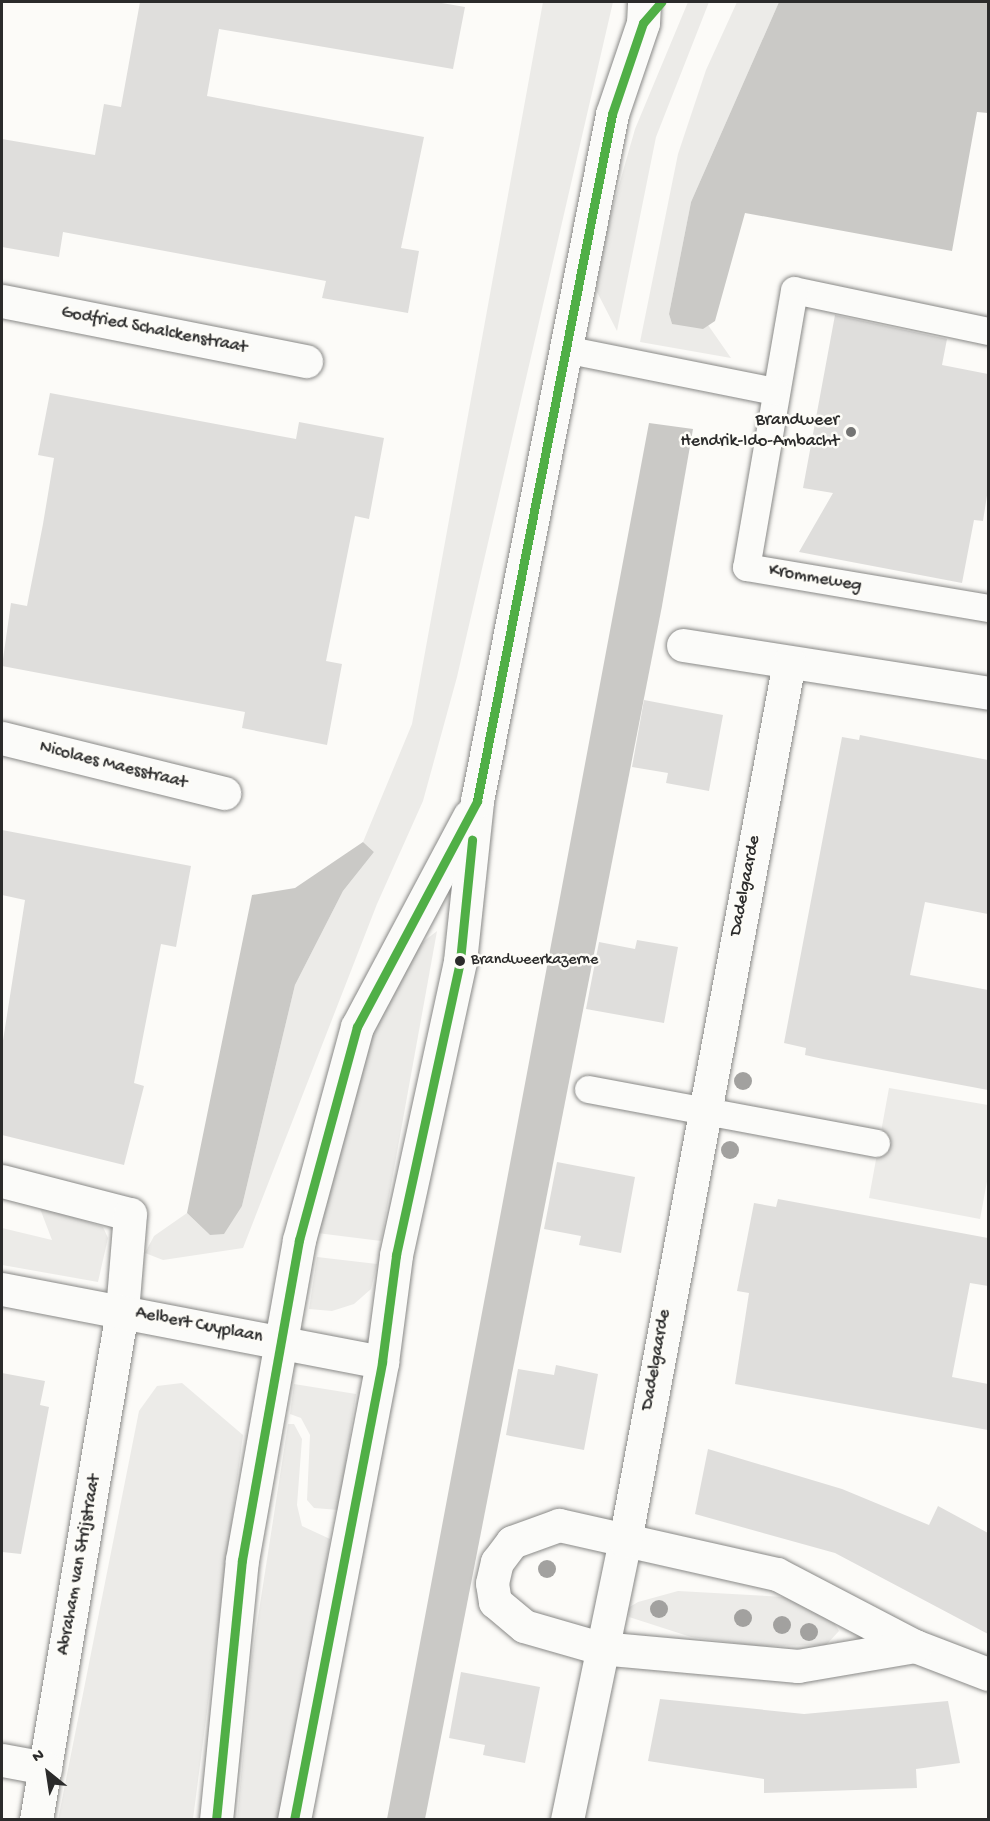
<!DOCTYPE html>
<html>
<head>
<meta charset="utf-8">
<style>
	body { margin:0 }
	#map { position:relative; width:990px; height:1821px; overflow:hidden; background:#fcfbf8; font-family:"Gochi Hand",sans-serif }
	div>[style] { position:absolute }
	.green>* { inset:0; background:#ecebe8 }
	.water>* { inset:0; background:#cac9c6 }
	.building>* { inset:0; background:#dfdedc }
	.roads { filter:drop-shadow(0 0 2px #898987) drop-shadow(0 0 2px #898987) }
	.service>* { height:27px; margin:-13.5px; padding:0 13.5px; transform-origin:13.5px; border-radius:13.5px; background:#fbfbf9 }
	.pedestrian>* { height:33px; margin:-16.5px; padding:0 16.5px; transform-origin:16.5px; border-radius:16.5px; background:#fbfbf9 }
	.minor>* { height:33px; margin:-16.5px; padding:0 16.5px; transform-origin:16.5px; border-radius:16.5px; background:#fbfbf9 }
	.tertiary>* { height:33px; margin:-16.5px; padding:0 16.5px; transform-origin:16.5px; border-radius:16.5px; background:#fbfbf9 }
	.bus-1>* { height:9px; margin:-4.5px; padding:0 4.5px; transform-origin:4.5px; border-radius:4.5px; background:#50af46 }
	.trees>* { width:18px; height:18px; margin:-9px; border-radius:50%; background:#a2a19f }
	.dots>* { width:16px; height:16px; translate:-50% -50%; box-sizing:border-box; border:3px solid #fdfcf7; border-radius:50% }
	span { translate:-50% -50%; white-space:nowrap; text-align:center; line-height:1.15; -webkit-text-stroke:5px #fdfcf7; paint-order:stroke }
	.bus-label { font-size:16px; color:#2b2b2b }
	.left { translate:0 -50%; text-align:left }
	.street-label { font-size:18px; color:#2b2b2b }
	.poi-label { font-size:18px; color:#2b2b2b }
	.right { translate:-100% -50%; text-align:right }
	.frame { position:absolute; inset:0; border:3px solid #2b2b2b; pointer-events:none }
	.north { position:absolute; left:18px; top:1743px; width:60px; height:60px; -webkit-text-stroke:4px #fdfcf7; paint-order:stroke; rotate:330deg; font-size:16px; font-weight:700; line-height:24px; text-align:center; color:#2b2b2b }
	.north::after { content:''; display:block; margin:auto; width:21px; height:27px; background:#2b2b2b; clip-path:polygon(50% 0,100% 100%,50% 72%,0 100%) }
</style>
</head>
<body>
<div id="map">
	<div class="green">
		<i style="clip-path:polygon(543px 2px,613px 2px,457px 677px,423px 801px,377px 904px,243px 1248px,163px 1260px,145px 1253px,154px 1236px,187px 1213px,210px 1235px,242px 1206px,295px 985px,343px 891px,374px 852px,363px 842px,412px 724px)"></i>
		<i style="clip-path:polygon(688px 2px,709px 2px,656px 137px,617px 331px,596px 290px,608px 224px,635px 129px)"></i>
		<i style="clip-path:polygon(737px 2px,779px 2px,691px 202px,669px 314px,672px 324px,708px 325px,731px 358px,640px 342px,678px 154px,706px 70px)"></i>
		<i style="clip-path:polygon(437px 931px,381px 1241px,317px 1233px,369px 1023px,418px 946px)"></i>
		<i style="clip-path:polygon(889px 1088px,988px 1105px,988px 1176px,980px 1219px,869px 1198px)"></i>
		<i style="clip-path:polygon(39px 1206px,103px 1227px,108px 1238px,98px 1282px,2px 1265px,2px 1228px,52px 1240px)"></i>
		<i style="clip-path:polygon(317px 1257px,377px 1264px,371px 1289px,354px 1304px,332px 1311px,309px 1309px)"></i>
		<i style="clip-path:polygon(182px 1383px,243px 1435px,193px 1819px,58px 1820px,139px 1411px,157px 1386px)"></i>
		<i style="clip-path:polygon(294px 1384px,356px 1394px,339px 1510px,314px 1508px,307px 1500px,310px 1435px,301px 1418px,290px 1414px)"></i>
		<i style="clip-path:polygon(288px 1424px,294px 1424px,302px 1439px,297px 1505px,302px 1526px,330px 1539px,283px 1819px,237px 1820px,252px 1656px)"></i>
		<i style="clip-path:polygon(678px 1591px,784px 1597px,833px 1621px,839px 1631px,826px 1645px,757px 1646px,691px 1637px,629px 1617px,628px 1608px,638px 1602px)"></i>
	</div>
	<div class="water">
		<i style="clip-path:polygon(779px 2px,988px 2px,988px 113px,977px 112px,952px 251px,745px 213px,715px 321px,703px 329px,672px 324px,669px 314px,691px 202px)"></i>
		<i style="clip-path:polygon(649px 423px,693px 429px,662px 606px,425px 1819px,387px 1819px)"></i>
		<i style="clip-path:polygon(363px 842px,374px 852px,343px 891px,295px 985px,242px 1206px,224px 1234px,210px 1235px,187px 1213px,252px 895px,295px 888px)"></i>
	</div>
	<div class="building">
		<i style="clip-path:polygon(140px 2px,436px 2px,465px 7px,453px 69px,219px 29px,207px 96px,424px 137px,401px 248px,419px 251px,408px 313px,322px 298px,326px 281px,63px 232px,59px 257px,2px 247px,2px 139px,95px 155px,104px 104px,121px 107px)"></i>
		<i style="clip-path:polygon(835px 315px,947px 339px,942px 365px,988px 374px,988px 489px,983px 521px,974px 520px,962px 583px,799px 552px,833px 493px,803px 488px)"></i>
		<i style="clip-path:polygon(50px 393px,296px 439px,299px 422px,384px 438px,369px 519px,355px 516px,326px 661px,342px 664px,327px 745px,242px 728px,245px 712px,2px 666px,11px 603px,27px 606px,43px 524px,54px 458px,38px 455px)"></i>
		<i style="clip-path:polygon(644px 700px,723px 715px,709px 791px,666px 783px,668px 773px,632px 767px)"></i>
		<i style="clip-path:polygon(860px 735px,988px 760px,988px 914px,925px 902px,910px 975px,988px 990px,988px 1090px,823px 1059px,805px 1055px,806px 1048px,784px 1043px,842px 737px,859px 740px)"></i>
		<i style="clip-path:polygon(2px 830px,191px 866px,176px 947px,161px 944px,134px 1083px,144px 1086px,124px 1165px,2px 1135px,2px 1047px,25px 900px,2px 895px)"></i>
		<i style="clip-path:polygon(637px 940px,678px 947px,664px 1023px,586px 1009px,599px 942px,635px 949px)"></i>
		<i style="clip-path:polygon(557px 1162px,635px 1177px,621px 1253px,579px 1245px,581px 1236px,544px 1229px)"></i>
		<i style="clip-path:polygon(778px 1199px,988px 1238px,988px 1286px,970px 1283px,952px 1377px,988px 1384px,988px 1430px,735px 1384px,749px 1293px,737px 1291px,754px 1203px,776px 1207px)"></i>
		<i style="clip-path:polygon(556px 1365px,598px 1374px,584px 1450px,506px 1435px,518px 1369px,554px 1375px)"></i>
		<i style="clip-path:polygon(2px 1373px,45px 1381px,40px 1405px,49px 1407px,21px 1554px,2px 1552px)"></i>
		<i style="clip-path:polygon(708px 1449px,842px 1489px,929px 1525px,938px 1506px,988px 1533px,988px 1634px,835px 1553px,695px 1514px)"></i>
		<i style="clip-path:polygon(461px 1672px,540px 1687px,525px 1763px,483px 1755px,485px 1745px,449px 1738px)"></i>
		<i style="clip-path:polygon(660px 1699px,804px 1714px,948px 1701px,960px 1763px,916px 1769px,917px 1788px,764px 1793px,764px 1779px,648px 1761px)"></i>
	</div>
	<div class="roads">
		<div class="service">
			<i style="left:988px;top:331px;width:198px;rotate:-168.1deg"></i>
			<i style="left:794px;top:290px;width:281px;rotate:99.8deg"></i>
			<i style="left:746px;top:567px;width:245px;rotate:9.6deg"></i>
			<i style="left:564px;top:349px;width:215px;rotate:11.3deg"></i>
			<i style="left:588px;top:1089px;width:293px;rotate:10.6deg"></i>
		</div>
		<div class="pedestrian">
			<i style="left:915px;top:1646px;width:78px;rotate:21deg"></i>
		</div>
		<div class="minor">
			<i style="left:2px;top:301px;width:310px;rotate:11.2deg"></i>
			<i style="left:683px;top:645px;width:309px;rotate:8.9deg"></i>
			<i style="left:2px;top:738px;width:229px;rotate:13.9deg"></i>
			<i style="left:2px;top:1181px;width:132px;rotate:14.5deg"></i>
			<i style="left:130px;top:1214px;width:97px;rotate:94.7deg"></i>
			<i style="left:122px;top:1311px;width:516px;rotate:99.59deg"></i>
			<i style="left:2px;top:1289px;width:387px;rotate:10.9deg"></i>
			<i style="left:559px;top:1525px;width:223px;rotate:12.7deg"></i>
			<i style="left:777px;top:1574px;width:156px;rotate:27.6deg"></i>
			<i style="left:915px;top:1646px;width:119px;rotate:170.3deg"></i>
			<i style="left:798px;top:1666px;width:199px;rotate:-174.8deg"></i>
			<i style="left:600px;top:1648px;width:79px;rotate:-163.9deg"></i>
			<i style="left:524px;top:1626px;width:38px;rotate:-140deg"></i>
			<i style="left:495px;top:1602px;width:19px;rotate:-99deg"></i>
			<i style="left:492px;top:1583px;width:22px;rotate:-77deg"></i>
			<i style="left:497px;top:1562px;width:25px;rotate:-53deg"></i>
			<i style="left:512px;top:1542px;width:50px;rotate:-19.9deg"></i>
			<i style="left:2px;top:1760px;width:44px;rotate:10.5deg"></i>
			<i style="left:567px;top:1820px;width:285px;rotate:-78.3deg"></i>
			<i style="left:625px;top:1541px;width:894px;rotate:-79.43deg"></i>
		</div>
		<div class="tertiary">
			<i style="left:216px;top:1820px;width:261px;rotate:-84.3deg"></i>
			<i style="left:242px;top:1560px;width:325px;rotate:-79.9deg"></i>
			<i style="left:299px;top:1240px;width:221px;rotate:-74.8deg"></i>
			<i style="left:357px;top:1027px;width:239px;rotate:-62deg"></i>
			<i style="left:294px;top:1820px;width:466px;rotate:-79.1deg"></i>
			<i style="left:382px;top:1362px;width:108px;rotate:-82.5deg"></i>
			<i style="left:396px;top:1255px;width:301px;rotate:-77.7deg"></i>
			<i style="left:460px;top:961px;width:161px;rotate:-83.9deg"></i>
			<i style="left:477px;top:801px;width:700px;rotate:-78.88deg"></i>
			<i style="left:612px;top:114px;width:96px;rotate:-71.2deg"></i>
			<i style="left:643px;top:23px;width:21px;rotate:-87deg"></i>
		</div>
	</div>
	<div class="bus-1">
		<i style="left:216px;top:1820px;width:261px;rotate:-84.3deg"></i>
		<i style="left:242px;top:1560px;width:325px;rotate:-79.9deg"></i>
		<i style="left:299px;top:1240px;width:221px;rotate:-74.8deg"></i>
		<i style="left:357px;top:1027px;width:256px;rotate:-62deg"></i>
		<i style="left:477px;top:801px;width:700px;rotate:-78.88deg"></i>
		<i style="left:612px;top:114px;width:96px;rotate:-71.2deg"></i>
		<i style="left:643px;top:23px;width:28px;rotate:-49deg"></i>
		<i style="left:294px;top:1820px;width:466px;rotate:-79.1deg"></i>
		<i style="left:382px;top:1362px;width:108px;rotate:-82.5deg"></i>
		<i style="left:396px;top:1255px;width:301px;rotate:-77.7deg"></i>
		<i style="left:460px;top:961px;width:122px;rotate:-84.3deg"></i>
	</div>
	<div class="trees">
		<i style="left:743px;top:1081px"></i>
		<i style="left:730px;top:1150px"></i>
		<i style="left:547px;top:1569px"></i>
		<i style="left:659px;top:1609px"></i>
		<i style="left:743px;top:1618px"></i>
		<i style="left:782px;top:1625px"></i>
		<i style="left:809px;top:1632px"></i>
	</div>
	<div class="dots">
		<i style="left:851px;top:432px;background:#747473"></i>
		<i style="left:460px;top:961px;background:#2b2b2b"></i>
	</div>
	<div class="bus-label">
		<span class="left" style="left:471px;top:961px">Brandweerkazerne</span>
	</div>
	<div class="street-label">
		<span style="left:154px;top:331px;rotate:11deg">Godfried Schalckenstraat</span>
		<span style="left:815px;top:579px;rotate:10deg">Krommeweg</span>
		<span style="left:113px;top:766px;rotate:14deg">Nicolaes Maesstraat</span>
		<span style="left:746px;top:886px;rotate:-79deg">Dadelgaarde</span>
		<span style="left:199px;top:1326px;rotate:11deg">Aelbert Cuyplaan</span>
		<span style="left:657px;top:1360px;rotate:-80deg">Dadelgaarde</span>
		<span style="left:80px;top:1565px;rotate:-80deg">Abraham van Strijstraat</span>
	</div>
	<div class="poi-label">
		<span class="right" style="left:839px;top:432px">Brandweer<br>Hendrik-Ido-Ambacht</span>
	</div>
	<div class="frame"></div>
	<div class="north">N</div>
</div>
</body>
</html>
